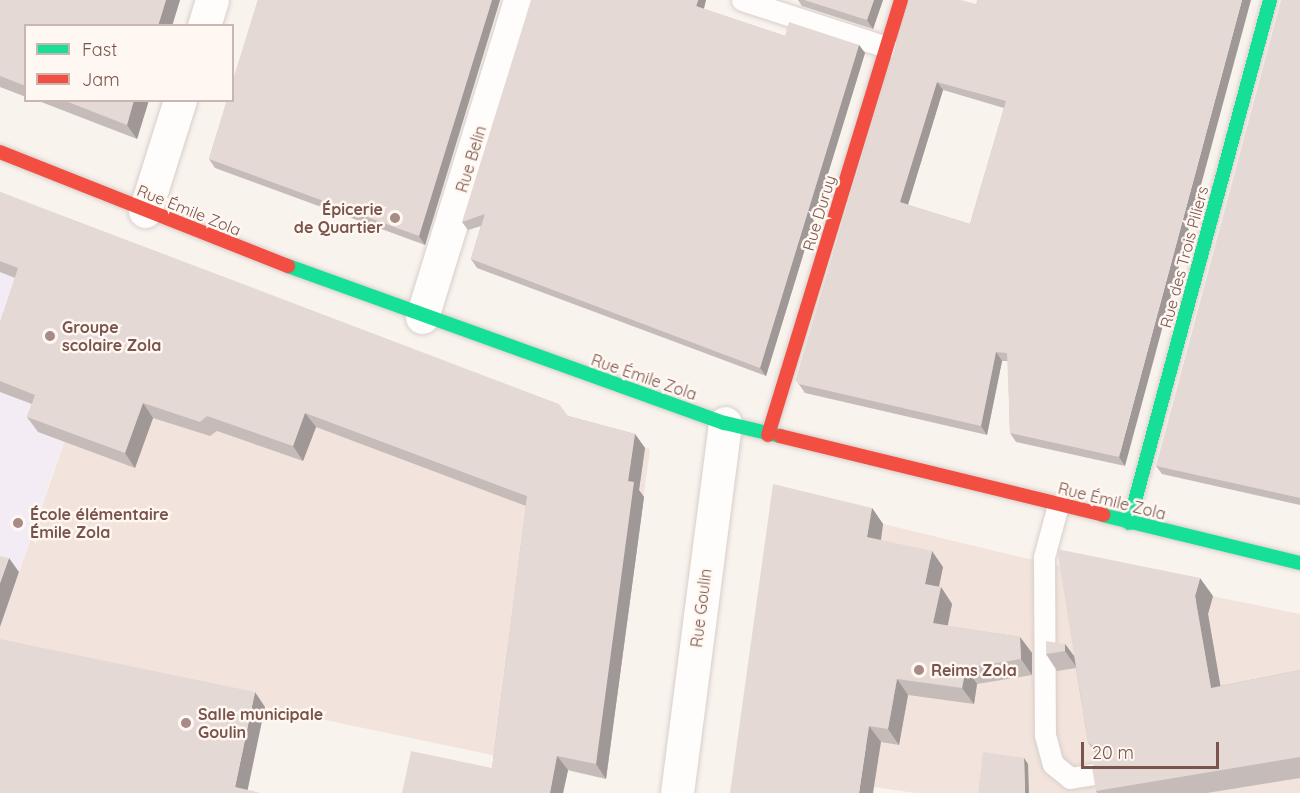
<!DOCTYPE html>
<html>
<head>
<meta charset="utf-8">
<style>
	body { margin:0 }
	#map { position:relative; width:1300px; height:793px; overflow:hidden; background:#f9f3ee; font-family:Quicksand,sans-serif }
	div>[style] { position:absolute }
	.residential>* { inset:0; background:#f2e4dc }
	.education>* { inset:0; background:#f4ecf5 }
	.roads { filter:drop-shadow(0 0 2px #d8ceca) drop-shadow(0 0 2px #d8ceca) }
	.lane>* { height:21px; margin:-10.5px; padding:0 10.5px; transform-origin:10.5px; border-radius:10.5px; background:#fefdfc }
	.street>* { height:33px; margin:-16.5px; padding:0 16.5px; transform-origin:16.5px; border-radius:16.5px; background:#fefdfc }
	.fast>* { height:14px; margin:-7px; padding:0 7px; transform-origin:7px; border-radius:7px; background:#16e098 }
	.jam>* { height:14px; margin:-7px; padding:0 7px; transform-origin:7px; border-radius:7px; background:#f24e42 }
	.wall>* { inset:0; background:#c5bbb8 }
	.shaded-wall>* { inset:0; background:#a09896 }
	.building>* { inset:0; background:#e5d9d6 }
	.dots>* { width:16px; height:16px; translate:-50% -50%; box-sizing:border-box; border:3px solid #fff7f1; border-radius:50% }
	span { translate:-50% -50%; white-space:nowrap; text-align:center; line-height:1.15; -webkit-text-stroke:5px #fff7f1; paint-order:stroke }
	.street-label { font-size:16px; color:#79544c }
	.poi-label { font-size:16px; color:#79544c; font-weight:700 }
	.right { translate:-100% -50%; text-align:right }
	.left { translate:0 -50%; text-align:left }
	.legend { position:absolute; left:24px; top:24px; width:210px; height:78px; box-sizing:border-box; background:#fff7f1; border:2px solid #c9b6af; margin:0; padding:8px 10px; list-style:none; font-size:18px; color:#79544c }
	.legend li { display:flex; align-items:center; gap:12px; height:30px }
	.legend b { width:30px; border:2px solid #c9b6af }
	.scale { position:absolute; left:1081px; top:742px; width:138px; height:27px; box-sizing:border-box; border:3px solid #79544c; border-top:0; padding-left:8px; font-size:18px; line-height:21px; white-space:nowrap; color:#79544c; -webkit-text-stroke:4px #fff7f1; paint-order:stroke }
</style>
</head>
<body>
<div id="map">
	<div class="residential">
		<i style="clip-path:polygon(302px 317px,650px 449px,606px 779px,121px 677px,0 793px,0 627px,72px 420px)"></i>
		<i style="clip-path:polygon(784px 500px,1020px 557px,1300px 614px,1300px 793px,915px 793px,747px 768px)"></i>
	</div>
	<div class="education">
		<i style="clip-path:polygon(0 203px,130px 251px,0 626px)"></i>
	</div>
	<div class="roads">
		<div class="lane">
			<i style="left:742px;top:0;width:152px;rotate:18deg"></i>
			<i style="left:1058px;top:505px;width:54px;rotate:105.1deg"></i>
			<i style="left:1044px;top:557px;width:178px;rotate:89.7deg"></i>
			<i style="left:1045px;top:735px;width:30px;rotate:75deg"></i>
			<i style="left:1053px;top:764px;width:22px;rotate:39deg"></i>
			<i style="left:1070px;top:778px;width:32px;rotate:-9deg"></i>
		</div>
		<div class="street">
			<i style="left:204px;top:26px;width:27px;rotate:-73deg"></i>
			<i style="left:145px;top:211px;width:116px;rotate:-72.5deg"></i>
			<i style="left:422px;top:317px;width:332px;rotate:-72.8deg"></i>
			<i style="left:677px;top:793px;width:373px;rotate:-82.6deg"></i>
		</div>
		<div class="fast">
			<i style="left:288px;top:266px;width:464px;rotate:19.8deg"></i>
			<i style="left:725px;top:423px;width:57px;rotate:13.3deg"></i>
			<i style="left:1103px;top:515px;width:203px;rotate:13.7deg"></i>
			<i style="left:1129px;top:523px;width:542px;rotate:-74.91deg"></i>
		</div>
		<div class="jam">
			<i style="left:0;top:152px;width:310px;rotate:21.6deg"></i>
			<i style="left:768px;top:435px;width:455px;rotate:-73deg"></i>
			<i style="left:780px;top:436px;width:333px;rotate:13.7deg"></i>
		</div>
	</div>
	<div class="wall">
		<i style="clip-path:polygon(0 0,180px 0,172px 26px,26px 26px,26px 97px,0 87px)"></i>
		<i style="clip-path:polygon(258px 0,500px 0,425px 245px,215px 168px,209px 159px)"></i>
		<i style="clip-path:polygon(706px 0,704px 9px,785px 36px,859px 45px,865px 53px,766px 376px,477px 268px,471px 259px,481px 226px,468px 230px,462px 222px)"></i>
		<i style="clip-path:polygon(798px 0,883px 0,873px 29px,802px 6px)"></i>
		<i style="clip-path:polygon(evenodd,909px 0,976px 4px,1125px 466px,1016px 442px,1010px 433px,1008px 361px,1002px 361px,987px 435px,805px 393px,796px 380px,909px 0,943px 90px,1004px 108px,970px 224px,908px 205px,943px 90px)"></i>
		<i style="clip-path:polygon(1300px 0,1300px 505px,1162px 474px,1156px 466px)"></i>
		<i style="clip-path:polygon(36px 100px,149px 100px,137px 139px)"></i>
		<i style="clip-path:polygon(0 192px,568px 416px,635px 434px,645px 448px,639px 490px,644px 497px,606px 779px,568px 770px,563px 793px,402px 793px,492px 768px,526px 506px,316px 427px,303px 461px,217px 431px,210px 436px,153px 418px,135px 468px,38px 432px,27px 417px,32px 404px,0 392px,0 323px,15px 278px,0 272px)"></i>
		<i style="clip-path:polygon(872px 508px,883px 524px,881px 540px,943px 567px,939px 587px,941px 587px,952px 604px,947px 626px,1020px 637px,1032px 653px,1032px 675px,977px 684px,974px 704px,908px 695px,899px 745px,881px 742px,730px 793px)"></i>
		<i style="clip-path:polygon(1213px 596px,1208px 614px,1220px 686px,1300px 670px,1300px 778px,1207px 793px,1097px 793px,1096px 791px,1098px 757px,1088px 742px,1076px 668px,1057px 671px,1046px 654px,1065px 644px,1074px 656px)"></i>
	</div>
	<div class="shaded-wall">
		<i style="clip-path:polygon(166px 0,180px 0,172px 26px,158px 26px)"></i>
		<i style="clip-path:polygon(492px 0,500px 0,425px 245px,419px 236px)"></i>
		<i style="clip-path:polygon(698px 0,706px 0,702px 15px,696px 6px)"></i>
		<i style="clip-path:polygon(874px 0,883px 0,873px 29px,867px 20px)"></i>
		<i style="clip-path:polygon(1242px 0,1251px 0,1125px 466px,1119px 457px)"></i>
		<i style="clip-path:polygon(859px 45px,865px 53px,766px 376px,760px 368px)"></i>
		<i style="clip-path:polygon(937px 82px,943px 90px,906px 211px,900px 202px)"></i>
		<i style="clip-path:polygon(134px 100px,149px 100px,137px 139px,127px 125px)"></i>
		<i style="clip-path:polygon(996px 352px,1002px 361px,987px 435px,981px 426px)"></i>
		<i style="clip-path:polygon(143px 403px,153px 418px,135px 468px,125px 453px)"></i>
		<i style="clip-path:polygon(305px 413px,316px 427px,303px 461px,293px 446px)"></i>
		<i style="clip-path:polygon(635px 434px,645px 448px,639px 490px,644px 497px,606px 779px,596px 764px,628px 481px)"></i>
		<i style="clip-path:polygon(872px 508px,883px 524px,879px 553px,867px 537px)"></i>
		<i style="clip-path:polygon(932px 551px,943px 567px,936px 600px,925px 584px)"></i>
		<i style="clip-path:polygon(9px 558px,19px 572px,0 627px,0 583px)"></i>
		<i style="clip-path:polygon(1200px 578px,1213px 596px,1208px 614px,1224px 706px,1211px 688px,1195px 596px)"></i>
		<i style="clip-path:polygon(941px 587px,952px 604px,945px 640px,933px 623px)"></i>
		<i style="clip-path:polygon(1020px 637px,1032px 653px,1032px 675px,1021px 659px)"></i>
		<i style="clip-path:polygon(1065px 644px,1077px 660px,1077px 668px,1065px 651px)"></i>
		<i style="clip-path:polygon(966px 668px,977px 684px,974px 704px,962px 688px)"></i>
		<i style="clip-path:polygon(897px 679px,908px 695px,899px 745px,888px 729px)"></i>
		<i style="clip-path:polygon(255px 692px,265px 707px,247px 793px,235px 787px)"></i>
		<i style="clip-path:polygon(869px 726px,881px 742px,873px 793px,859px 793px)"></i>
		<i style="clip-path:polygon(557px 756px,568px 770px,563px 793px,550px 793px)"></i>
		<i style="clip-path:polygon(1024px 758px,1028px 764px,1029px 793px,1025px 793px)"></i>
	</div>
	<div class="building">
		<i style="clip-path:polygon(0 0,166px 0,158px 26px,26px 26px,26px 86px,0 76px)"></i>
		<i style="clip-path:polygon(258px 0,492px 0,419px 236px,209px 159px,227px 100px,232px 100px,232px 83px)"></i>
		<i style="clip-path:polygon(531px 0,698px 0,696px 6px,785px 36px,789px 22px,859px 45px,760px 368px,471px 259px,485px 214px,462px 222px)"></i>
		<i style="clip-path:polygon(804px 0,874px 0,867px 20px)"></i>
		<i style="clip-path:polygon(evenodd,909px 0,961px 0,976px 4px,977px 0,1242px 0,1119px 457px,1010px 433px,1007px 353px,996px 352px,981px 426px,799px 384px,796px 380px,909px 0,937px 82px,1006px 101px,970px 224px,900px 202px,937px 82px)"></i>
		<i style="clip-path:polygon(1281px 0,1300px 0,1300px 498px,1156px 466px)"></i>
		<i style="clip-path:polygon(63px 100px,134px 100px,127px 125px)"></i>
		<i style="clip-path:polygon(0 192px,559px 404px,568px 416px,635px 434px,628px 481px,634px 482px,596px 764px,557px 756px,550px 793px,402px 793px,411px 751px,492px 768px,527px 496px,305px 413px,293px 446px,207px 416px,200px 422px,143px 403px,125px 453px,27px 417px,35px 395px,0 381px,0 323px,18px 268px,0 261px)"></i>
		<i style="clip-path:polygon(773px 484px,872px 508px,867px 537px,932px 551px,925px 584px,941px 587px,933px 623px,1020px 637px,1021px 659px,966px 668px,962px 688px,897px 679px,888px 729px,869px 726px,859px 793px,730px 793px)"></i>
		<i style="clip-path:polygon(1057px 549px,1200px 578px,1195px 596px,1211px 688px,1300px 670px,1300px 757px,1096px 791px,1092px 767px,1101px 752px,1088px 742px)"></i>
		<i style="clip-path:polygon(0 556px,9px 558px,0 583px)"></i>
		<i style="clip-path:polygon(0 639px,255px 692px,235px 787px,261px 793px,0 793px)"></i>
		<i style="clip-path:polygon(1046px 641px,1065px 644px,1065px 651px,1046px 654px)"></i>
		<i style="clip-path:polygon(983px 752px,1024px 758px,1025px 793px,978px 793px)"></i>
	</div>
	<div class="dots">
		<i style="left:395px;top:218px;background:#a68c85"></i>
		<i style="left:50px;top:336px;background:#a68c85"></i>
		<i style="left:18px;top:523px;background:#a68c85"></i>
		<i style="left:919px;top:670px;background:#a68c85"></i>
		<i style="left:186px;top:723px;background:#a68c85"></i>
	</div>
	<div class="street-label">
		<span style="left:471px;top:159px;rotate:-73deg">Rue Belin</span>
		<span style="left:189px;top:210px;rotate:22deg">Rue Émile Zola</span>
		<span style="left:819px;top:213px;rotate:-73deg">Rue Duruy</span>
		<span style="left:1184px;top:257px;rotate:-75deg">Rue des Trois Piliers</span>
		<span style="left:644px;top:377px;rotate:19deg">Rue Émile Zola</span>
		<span style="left:1112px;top:501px;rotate:14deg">Rue Émile Zola</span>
		<span style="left:701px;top:608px;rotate:-83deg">Rue Goulin</span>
	</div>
	<div class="poi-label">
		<span class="right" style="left:383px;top:218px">Épicerie<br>de Quartier</span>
		<span class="left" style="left:62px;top:336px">Groupe<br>scolaire Zola</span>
		<span class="left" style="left:30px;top:523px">École élémentaire<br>Émile Zola</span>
		<span class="left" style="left:931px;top:670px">Reims Zola</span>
		<span class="left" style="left:198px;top:723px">Salle municipale<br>Goulin</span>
	</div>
	<ul class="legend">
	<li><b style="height:8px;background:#16e098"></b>Fast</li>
	<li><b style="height:8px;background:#f24e42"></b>Jam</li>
	</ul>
	<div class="scale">20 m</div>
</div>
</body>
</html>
